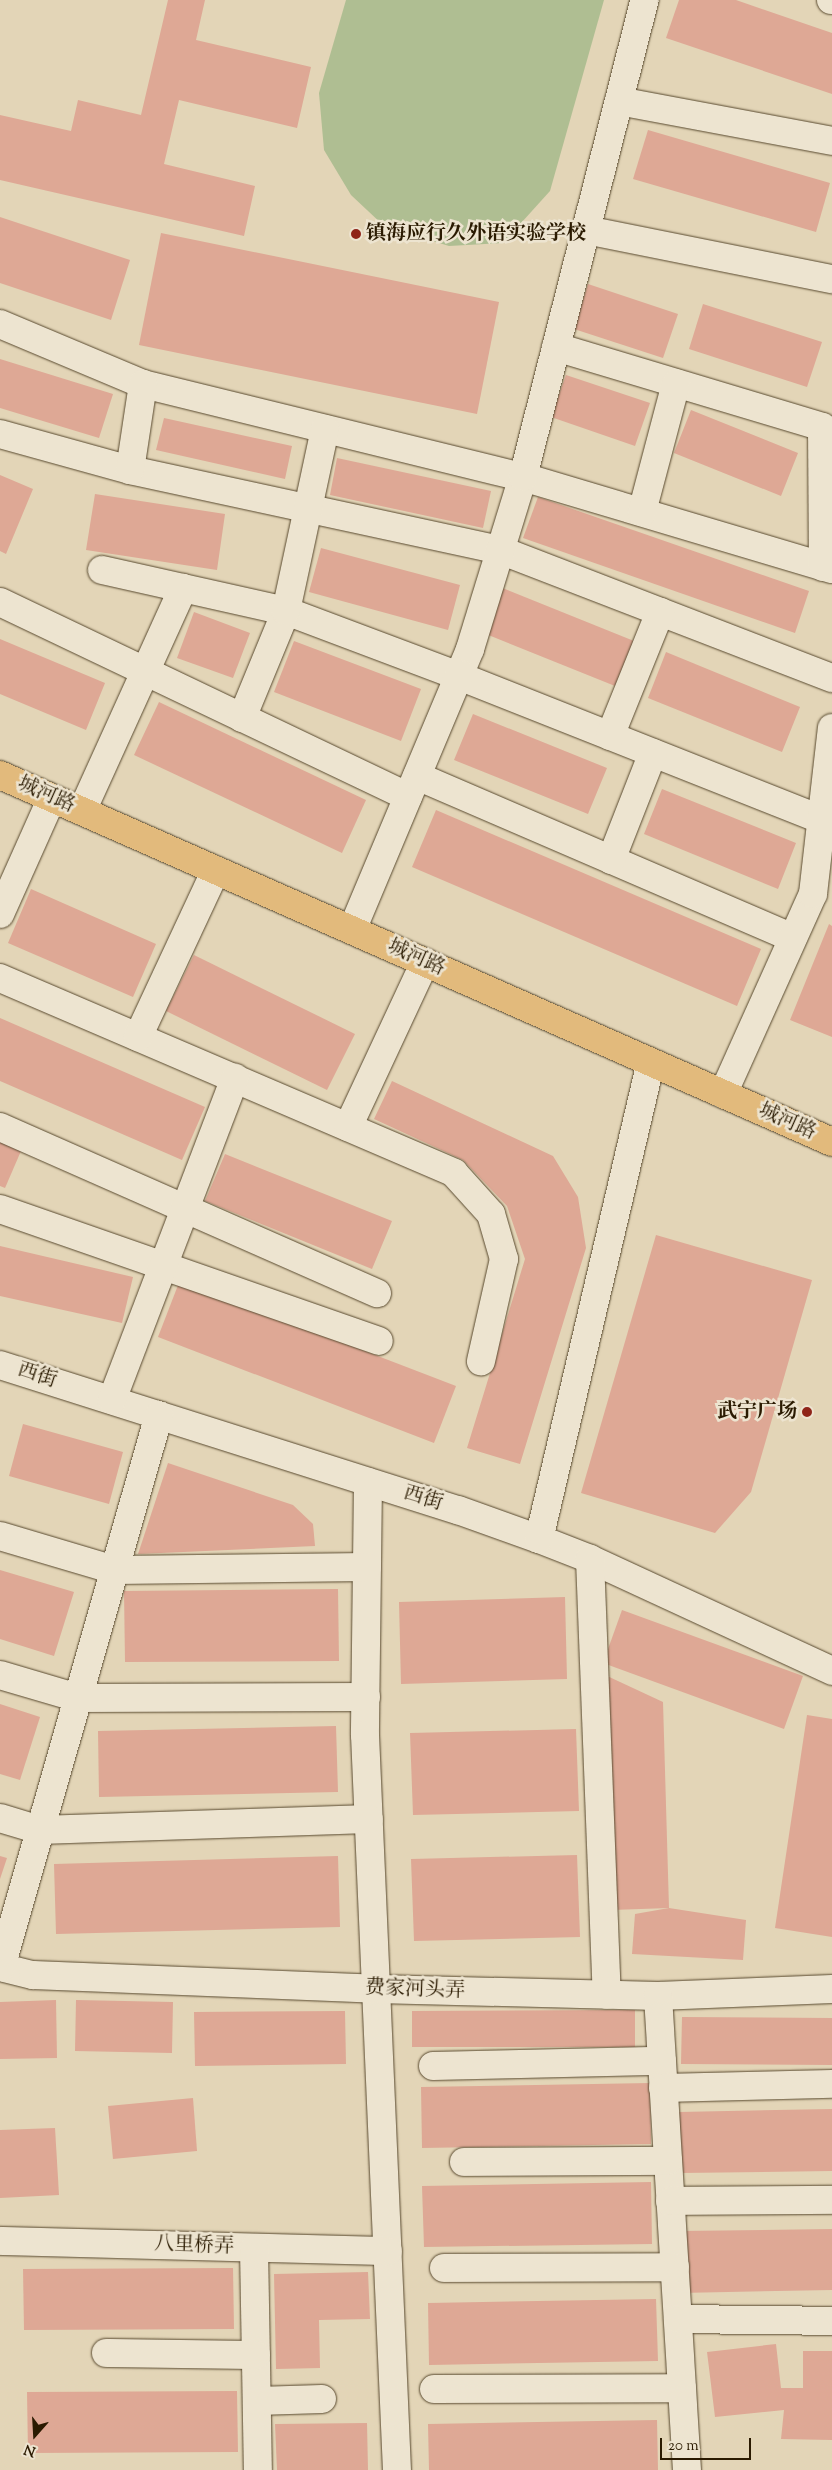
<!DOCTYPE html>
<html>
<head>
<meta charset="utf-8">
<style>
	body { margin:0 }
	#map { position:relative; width:832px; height:2470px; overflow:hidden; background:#e3d5b7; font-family:"Sorts Mill Goudy","Noto Serif SC",serif }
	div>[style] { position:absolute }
	.green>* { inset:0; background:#afbe92 }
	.building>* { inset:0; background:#dea895 }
	.roads { filter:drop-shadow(0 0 1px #58492e) drop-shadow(0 0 1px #58492e) }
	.minor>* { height:28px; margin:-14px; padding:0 14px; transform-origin:14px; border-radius:14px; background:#ede4d0 }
	.major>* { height:28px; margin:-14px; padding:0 14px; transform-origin:14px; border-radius:14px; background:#e2ba7c }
	.dots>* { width:14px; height:14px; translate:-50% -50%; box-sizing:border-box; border:2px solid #ede4d0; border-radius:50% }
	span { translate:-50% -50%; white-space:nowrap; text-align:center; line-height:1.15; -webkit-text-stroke:5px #ede4d0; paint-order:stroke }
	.poi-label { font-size:20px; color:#2a1a01; font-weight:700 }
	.left { translate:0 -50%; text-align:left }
	.right { translate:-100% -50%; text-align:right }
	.street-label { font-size:20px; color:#2a1a01 }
	.north { position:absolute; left:10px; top:2410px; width:50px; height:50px; -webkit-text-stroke:4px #ede4d0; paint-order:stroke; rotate:199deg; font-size:14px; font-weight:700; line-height:20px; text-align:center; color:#2a1a01 }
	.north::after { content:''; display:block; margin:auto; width:18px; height:22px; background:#2a1a01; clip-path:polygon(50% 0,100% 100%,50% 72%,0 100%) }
	.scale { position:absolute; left:660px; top:2438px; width:91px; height:22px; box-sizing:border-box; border:2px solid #2a1a01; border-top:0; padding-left:6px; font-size:15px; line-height:18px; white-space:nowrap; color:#2a1a01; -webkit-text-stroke:4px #ede4d0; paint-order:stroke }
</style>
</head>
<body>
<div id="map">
	<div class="green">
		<i style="clip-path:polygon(346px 0,604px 0,550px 191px,503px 243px,449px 246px,384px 226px,351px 195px,324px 150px,319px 93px)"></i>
	</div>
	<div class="building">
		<i style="clip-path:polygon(168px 0,205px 0,196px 40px,311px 67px,297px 128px,179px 100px,164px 164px,255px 186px,244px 236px,0 180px,0 115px,71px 131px,78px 100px,141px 115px)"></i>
		<i style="clip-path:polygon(679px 0,736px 0,832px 33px,832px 94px,666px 38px)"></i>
		<i style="clip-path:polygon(648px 130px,830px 183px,816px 232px,633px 179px)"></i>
		<i style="clip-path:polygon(0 217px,130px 260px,111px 320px,0 283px)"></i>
		<i style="clip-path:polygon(161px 233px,499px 302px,477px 414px,139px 345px)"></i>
		<i style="clip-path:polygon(588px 284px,678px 314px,663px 358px,574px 329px)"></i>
		<i style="clip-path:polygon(703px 304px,822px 342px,807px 387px,689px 349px)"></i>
		<i style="clip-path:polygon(0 359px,113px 394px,99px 438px,0 408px)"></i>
		<i style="clip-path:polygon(566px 375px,650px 403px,635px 446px,551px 417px)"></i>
		<i style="clip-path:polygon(691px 410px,798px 453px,781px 496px,674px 453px)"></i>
		<i style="clip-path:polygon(164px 418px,292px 446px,285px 479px,156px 450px)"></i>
		<i style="clip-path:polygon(337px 458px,491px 491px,483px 528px,330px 495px)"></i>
		<i style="clip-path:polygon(0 475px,33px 489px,6px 554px,0 551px)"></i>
		<i style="clip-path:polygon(95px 494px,225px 514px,217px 570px,86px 550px)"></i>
		<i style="clip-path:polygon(538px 497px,809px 591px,795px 633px,523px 538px)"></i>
		<i style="clip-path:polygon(321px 548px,460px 585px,448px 630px,309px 592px)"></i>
		<i style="clip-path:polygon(500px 587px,634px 641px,615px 686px,481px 632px)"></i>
		<i style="clip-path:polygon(194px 612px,250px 633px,233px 678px,177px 658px)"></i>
		<i style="clip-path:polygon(0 639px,105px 683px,86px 730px,0 694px)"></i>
		<i style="clip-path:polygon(294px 641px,421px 689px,401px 741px,274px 692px)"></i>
		<i style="clip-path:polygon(666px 652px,800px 707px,782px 752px,648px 698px)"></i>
		<i style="clip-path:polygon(159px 702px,366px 800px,342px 853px,134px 755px)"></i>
		<i style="clip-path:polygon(473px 714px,607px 768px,588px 814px,454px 760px)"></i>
		<i style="clip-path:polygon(662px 789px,796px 843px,778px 889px,644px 834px)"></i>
		<i style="clip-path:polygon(436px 810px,761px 949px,737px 1006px,412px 867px)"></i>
		<i style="clip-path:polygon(31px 889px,156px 944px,133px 997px,8px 943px)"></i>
		<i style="clip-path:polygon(829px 924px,832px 926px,832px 1037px,790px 1020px)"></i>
		<i style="clip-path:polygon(194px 955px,355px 1034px,327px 1090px,166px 1011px)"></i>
		<i style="clip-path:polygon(0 1018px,205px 1107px,182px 1160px,0 1081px)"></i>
		<i style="clip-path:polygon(392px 1081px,553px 1156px,578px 1197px,586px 1248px,520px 1464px,467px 1448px,525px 1259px,507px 1206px,463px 1160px,374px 1119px)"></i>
		<i style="clip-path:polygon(0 1142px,21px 1151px,5px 1188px,0 1186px)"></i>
		<i style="clip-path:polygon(225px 1154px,392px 1221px,372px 1269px,205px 1201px)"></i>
		<i style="clip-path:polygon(656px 1235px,812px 1280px,751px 1492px,715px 1533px,581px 1493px)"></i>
		<i style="clip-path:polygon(0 1246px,133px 1277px,122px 1323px,0 1296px)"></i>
		<i style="clip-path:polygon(180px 1280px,456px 1386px,434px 1443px,158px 1337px)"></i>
		<i style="clip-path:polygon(23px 1424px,123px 1452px,109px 1504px,9px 1476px)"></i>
		<i style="clip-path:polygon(168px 1463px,293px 1505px,313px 1524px,315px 1546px,138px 1554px)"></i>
		<i style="clip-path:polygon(0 1570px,74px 1592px,54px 1656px,0 1639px)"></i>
		<i style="clip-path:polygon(338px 1589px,339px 1661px,125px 1662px,124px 1591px)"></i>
		<i style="clip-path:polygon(565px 1597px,567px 1679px,401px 1684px,399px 1602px)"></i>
		<i style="clip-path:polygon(622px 1610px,803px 1676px,784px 1729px,603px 1663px)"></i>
		<i style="clip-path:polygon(605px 1675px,663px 1702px,669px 1908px,612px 1910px)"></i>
		<i style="clip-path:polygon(0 1704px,40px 1717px,20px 1780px,0 1774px)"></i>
		<i style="clip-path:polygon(807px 1715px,832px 1719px,832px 1937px,775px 1928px)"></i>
		<i style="clip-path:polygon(336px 1726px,338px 1792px,99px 1797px,98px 1731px)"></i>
		<i style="clip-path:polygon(576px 1729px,579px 1811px,413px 1815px,410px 1733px)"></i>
		<i style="clip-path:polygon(577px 1855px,580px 1937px,414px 1941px,411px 1859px)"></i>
		<i style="clip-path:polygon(0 1856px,7px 1858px,0 1879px)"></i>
		<i style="clip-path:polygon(338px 1856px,340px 1927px,56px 1934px,54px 1864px)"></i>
		<i style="clip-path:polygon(669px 1908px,746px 1920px,743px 1960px,632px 1954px,635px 1914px)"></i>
		<i style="clip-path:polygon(56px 2000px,57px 2058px,0 2059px,0 2002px)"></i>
		<i style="clip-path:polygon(76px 2000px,173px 2002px,172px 2053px,75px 2051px)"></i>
		<i style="clip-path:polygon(635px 2010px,635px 2047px,412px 2047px,412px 2011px)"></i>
		<i style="clip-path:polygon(345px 2011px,346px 2064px,195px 2066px,194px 2012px)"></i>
		<i style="clip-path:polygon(682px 2017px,832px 2018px,832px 2065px,681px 2064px)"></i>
		<i style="clip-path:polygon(650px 2083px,651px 2144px,422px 2148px,421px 2087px)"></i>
		<i style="clip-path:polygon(193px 2098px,197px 2151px,113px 2159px,108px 2106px)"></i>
		<i style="clip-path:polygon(832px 2109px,832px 2171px,680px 2173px,679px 2112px)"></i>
		<i style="clip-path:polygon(55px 2128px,59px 2195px,0 2198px,0 2130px)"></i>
		<i style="clip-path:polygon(651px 2182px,652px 2244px,424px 2247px,422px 2186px)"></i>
		<i style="clip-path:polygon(832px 2229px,832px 2290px,679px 2293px,678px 2231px)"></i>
		<i style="clip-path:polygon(233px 2268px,234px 2329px,24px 2330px,23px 2269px)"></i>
		<i style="clip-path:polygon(368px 2272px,370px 2319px,319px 2320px,320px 2368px,276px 2369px,274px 2274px)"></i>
		<i style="clip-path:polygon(656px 2299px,658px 2361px,429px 2365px,428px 2303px)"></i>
		<i style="clip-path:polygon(776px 2344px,781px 2388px,803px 2388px,803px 2351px,832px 2351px,832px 2440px,781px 2439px,784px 2410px,715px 2417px,707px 2352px)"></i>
		<i style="clip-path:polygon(237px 2391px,238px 2452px,28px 2453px,27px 2392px)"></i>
		<i style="clip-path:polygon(657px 2420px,658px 2470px,429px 2470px,428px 2424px)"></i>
		<i style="clip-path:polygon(367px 2423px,368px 2470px,277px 2470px,275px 2424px)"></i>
	</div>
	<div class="roads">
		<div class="minor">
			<i style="left:831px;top:0;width:1px"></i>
			<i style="left:619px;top:101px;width:217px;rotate:10.6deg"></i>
			<i style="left:586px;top:230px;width:251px;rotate:11.3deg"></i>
			<i style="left:0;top:324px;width:155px;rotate:22.8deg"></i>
			<i style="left:143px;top:384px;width:391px;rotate:13.8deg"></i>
			<i style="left:523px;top:477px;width:322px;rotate:16.6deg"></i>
			<i style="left:556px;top:347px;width:278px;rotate:16.7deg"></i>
			<i style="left:822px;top:427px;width:140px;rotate:89.6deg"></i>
			<i style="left:0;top:434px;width:135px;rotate:15.5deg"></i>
			<i style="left:130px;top:470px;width:379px;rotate:12.2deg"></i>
			<i style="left:500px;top:550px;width:356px;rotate:21.1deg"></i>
			<i style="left:130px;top:470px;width:87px;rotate:-81.4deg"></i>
			<i style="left:642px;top:512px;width:133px;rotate:-75.2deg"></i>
			<i style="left:102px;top:570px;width:189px;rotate:12.6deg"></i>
			<i style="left:286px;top:611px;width:185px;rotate:20.6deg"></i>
			<i style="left:459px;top:676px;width:391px;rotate:21.6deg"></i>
			<i style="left:0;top:602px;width:452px;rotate:25.5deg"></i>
			<i style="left:242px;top:718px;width:116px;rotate:-67.6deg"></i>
			<i style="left:286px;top:611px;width:186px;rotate:-77.9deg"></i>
			<i style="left:610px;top:736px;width:134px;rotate:-68deg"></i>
			<i style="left:417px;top:776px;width:409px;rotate:23.3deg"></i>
			<i style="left:82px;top:811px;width:245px;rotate:-65.6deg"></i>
			<i style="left:611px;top:860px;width:115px;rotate:-68.6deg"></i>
			<i style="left:0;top:914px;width:127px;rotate:-65.9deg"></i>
			<i style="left:352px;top:930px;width:305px;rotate:-67.2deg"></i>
			<i style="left:470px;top:649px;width:180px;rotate:-72.9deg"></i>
			<i style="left:523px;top:477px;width:492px;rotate:-75.7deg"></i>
			<i style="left:0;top:978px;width:494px;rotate:23.2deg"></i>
			<i style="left:454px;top:1173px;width:55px;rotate:47.9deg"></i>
			<i style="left:491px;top:1214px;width:47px;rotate:73.9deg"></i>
			<i style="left:504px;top:1259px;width:105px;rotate:102.7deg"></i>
			<i style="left:138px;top:1037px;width:184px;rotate:-65deg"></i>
			<i style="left:723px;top:1094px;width:219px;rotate:-65.8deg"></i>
			<i style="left:813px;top:894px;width:167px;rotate:-83.5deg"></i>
			<i style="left:0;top:1127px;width:412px;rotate:23.8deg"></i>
			<i style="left:348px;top:1127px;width:182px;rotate:-65deg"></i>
			<i style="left:0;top:1209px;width:401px;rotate:19.2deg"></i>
			<i style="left:0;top:1365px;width:480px;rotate:17.6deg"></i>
			<i style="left:458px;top:1510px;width:86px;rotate:19.7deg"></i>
			<i style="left:539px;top:1539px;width:55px;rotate:21.4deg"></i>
			<i style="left:590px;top:1559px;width:267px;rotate:24.8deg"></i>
			<i style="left:112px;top:1400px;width:345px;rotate:-69.1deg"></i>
			<i style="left:368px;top:1482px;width:253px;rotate:90.7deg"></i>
			<i style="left:365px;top:1735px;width:736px;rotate:87.51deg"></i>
			<i style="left:0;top:1536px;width:120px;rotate:16.5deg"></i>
			<i style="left:115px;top:1570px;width:252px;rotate:-0.7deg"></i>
			<i style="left:539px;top:1539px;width:489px;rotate:-76.8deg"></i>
			<i style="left:590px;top:1559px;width:436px;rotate:87.8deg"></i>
			<i style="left:0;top:1675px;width:81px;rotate:16.4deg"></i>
			<i style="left:78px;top:1698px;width:288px;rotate:-0.2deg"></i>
			<i style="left:0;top:1818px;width:42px;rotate:16.7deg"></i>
			<i style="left:40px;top:1830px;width:329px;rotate:-1.9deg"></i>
			<i style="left:0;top:1967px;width:34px;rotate:14deg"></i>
			<i style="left:33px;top:1975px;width:343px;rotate:2.3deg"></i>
			<i style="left:376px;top:1989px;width:282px;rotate:1.4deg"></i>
			<i style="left:658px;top:1996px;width:174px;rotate:-2.3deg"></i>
			<i style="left:1px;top:1967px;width:574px;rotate:-74.03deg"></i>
			<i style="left:658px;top:1996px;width:475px;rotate:86.5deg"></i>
			<i style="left:433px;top:2066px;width:229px;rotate:-1.3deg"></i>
			<i style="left:663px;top:2088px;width:169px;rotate:-1.4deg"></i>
			<i style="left:464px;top:2162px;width:204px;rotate:-0.3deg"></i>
			<i style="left:670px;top:2201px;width:162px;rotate:-0.4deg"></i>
			<i style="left:0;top:2241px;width:388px;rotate:1.5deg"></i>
			<i style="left:254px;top:2248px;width:222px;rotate:89deg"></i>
			<i style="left:444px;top:2268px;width:231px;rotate:-0.2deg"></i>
			<i style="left:678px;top:2319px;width:154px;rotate:0.7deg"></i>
			<i style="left:106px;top:2353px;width:150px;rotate:0.8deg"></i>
			<i style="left:434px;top:2389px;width:248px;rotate:-0.2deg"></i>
			<i style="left:257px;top:2401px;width:65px;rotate:-1.8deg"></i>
		</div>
		<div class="major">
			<i style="left:0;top:775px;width:909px;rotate:23.8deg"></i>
		</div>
	</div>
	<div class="dots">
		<i style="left:356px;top:234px;background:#8f2418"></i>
		<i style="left:807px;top:1412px;background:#8f2418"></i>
	</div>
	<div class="poi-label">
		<span class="left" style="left:366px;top:234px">镇海应行久外语实验学校</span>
		<span class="right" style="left:797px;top:1412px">武宁广场</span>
	</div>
	<div class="street-label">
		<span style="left:46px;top:795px;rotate:24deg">城河路</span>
		<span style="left:416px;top:958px;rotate:24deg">城河路</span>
		<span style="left:787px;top:1122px;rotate:24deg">城河路</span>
		<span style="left:37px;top:1376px;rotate:18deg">西街</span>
		<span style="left:423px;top:1499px;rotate:17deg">西街</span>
		<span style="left:415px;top:1990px;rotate:2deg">费家河头弄</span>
		<span style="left:194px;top:2246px;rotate:2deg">八里桥弄</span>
	</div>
	<div class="north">N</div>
	<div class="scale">20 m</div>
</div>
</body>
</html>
